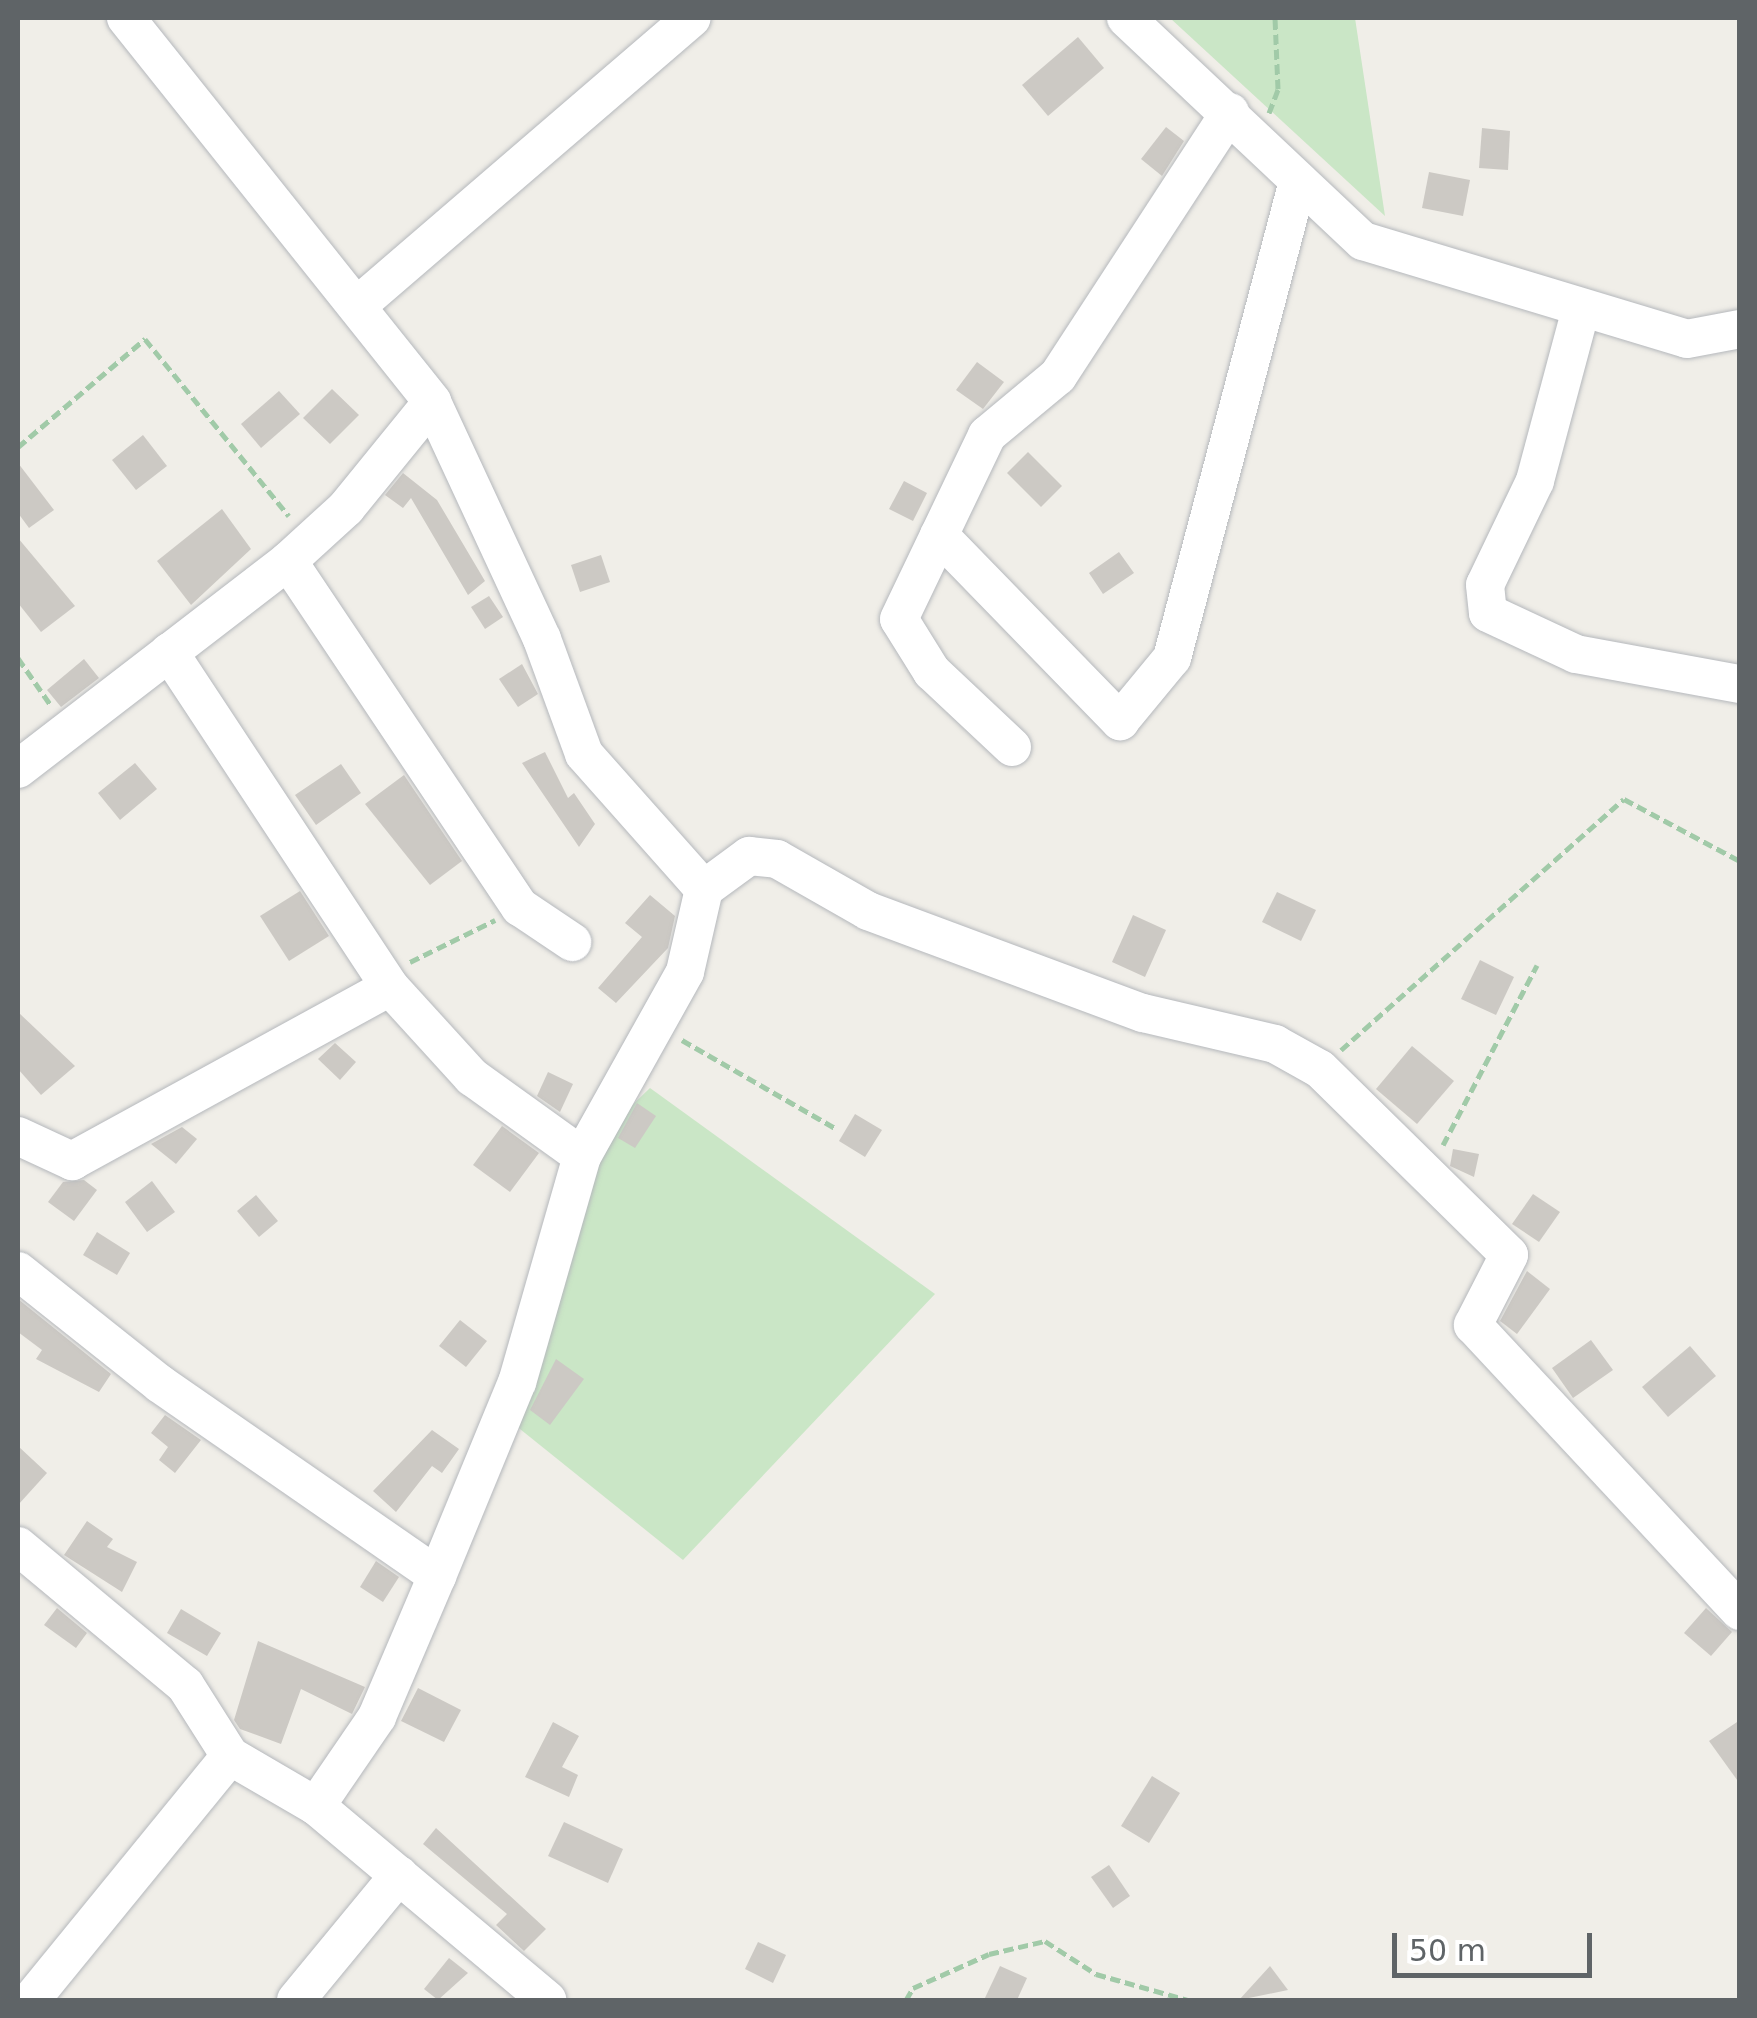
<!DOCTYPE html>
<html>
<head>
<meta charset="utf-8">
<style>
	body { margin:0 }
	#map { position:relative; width:1757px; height:2018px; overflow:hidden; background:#f0eee8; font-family:"DejaVu Sans",sans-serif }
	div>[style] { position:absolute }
	.green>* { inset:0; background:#cae6c6 }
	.building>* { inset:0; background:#ccc9c4 }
	.path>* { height:5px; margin-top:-2.5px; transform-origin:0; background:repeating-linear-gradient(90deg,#a1caa8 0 10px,transparent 0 15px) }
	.roads { filter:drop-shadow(0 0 2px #b5b8bc) drop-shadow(0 0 2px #b5b8bc) }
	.minor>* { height:38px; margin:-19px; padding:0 19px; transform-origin:19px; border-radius:19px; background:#fff }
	span { translate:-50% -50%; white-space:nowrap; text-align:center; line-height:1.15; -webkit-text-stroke:8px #fff; paint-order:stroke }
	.frame { position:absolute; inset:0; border:20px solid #5f6467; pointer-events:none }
	.scale { position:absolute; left:1392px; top:1933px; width:200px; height:45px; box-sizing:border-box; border:5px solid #5f6467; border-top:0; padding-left:12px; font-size:30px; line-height:35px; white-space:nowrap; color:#5f6467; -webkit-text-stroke:8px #fff; paint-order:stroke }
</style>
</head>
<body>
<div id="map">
	<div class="green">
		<i style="clip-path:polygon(1170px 18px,1355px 18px,1385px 216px)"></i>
		<i style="clip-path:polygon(650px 1088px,935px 1294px,683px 1560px,515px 1425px,597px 1139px)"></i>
	</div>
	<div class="building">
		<i style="clip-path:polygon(1078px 37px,1104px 68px,1048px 116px,1022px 85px)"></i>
		<i style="clip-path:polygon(1166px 127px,1184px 141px,1162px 176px,1141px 159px)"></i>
		<i style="clip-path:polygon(1482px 128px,1510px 131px,1508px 170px,1479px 168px)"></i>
		<i style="clip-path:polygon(1429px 172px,1470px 180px,1463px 216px,1422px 208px)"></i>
		<i style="clip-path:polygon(977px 362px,1004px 382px,983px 409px,956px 390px)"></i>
		<i style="clip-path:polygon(332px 389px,359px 415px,330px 444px,303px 418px)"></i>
		<i style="clip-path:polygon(279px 391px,300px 414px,261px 448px,241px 424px)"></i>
		<i style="clip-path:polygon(143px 435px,167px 466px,136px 490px,112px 460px)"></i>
		<i style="clip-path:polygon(1028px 452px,1062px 486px,1041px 507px,1007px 473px)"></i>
		<i style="clip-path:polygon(18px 463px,54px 510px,29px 528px,18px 513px)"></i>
		<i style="clip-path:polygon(403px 473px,437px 500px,485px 581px,468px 595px,411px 498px,403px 508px,385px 495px)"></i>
		<i style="clip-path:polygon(904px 481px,927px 493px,913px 521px,889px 509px)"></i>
		<i style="clip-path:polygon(222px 509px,251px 549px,191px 605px,157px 561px)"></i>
		<i style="clip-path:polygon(18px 538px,75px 606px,41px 632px,18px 603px)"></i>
		<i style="clip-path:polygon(1119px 552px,1134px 573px,1103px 594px,1089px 573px)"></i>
		<i style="clip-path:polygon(601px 555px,610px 582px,580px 592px,571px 565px)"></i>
		<i style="clip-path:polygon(489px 596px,503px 617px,485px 629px,471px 607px)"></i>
		<i style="clip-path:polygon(84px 659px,99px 678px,61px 707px,47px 690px)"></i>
		<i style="clip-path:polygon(522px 664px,538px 694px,518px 707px,499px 679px)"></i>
		<i style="clip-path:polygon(545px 752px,568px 798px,574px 793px,595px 824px,579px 847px,522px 763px)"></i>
		<i style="clip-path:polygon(135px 763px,157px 789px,120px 820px,98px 793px)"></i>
		<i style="clip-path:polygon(341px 764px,361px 793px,316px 825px,295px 795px)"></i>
		<i style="clip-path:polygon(404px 775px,462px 861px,430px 885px,365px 804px)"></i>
		<i style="clip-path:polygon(300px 891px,329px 936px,289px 961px,260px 916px)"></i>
		<i style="clip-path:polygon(1277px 892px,1316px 910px,1301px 941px,1262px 922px)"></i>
		<i style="clip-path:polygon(650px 895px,675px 916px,668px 948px,616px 1003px,598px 988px,642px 937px,625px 923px)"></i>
		<i style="clip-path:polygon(1133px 915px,1166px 930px,1145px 977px,1112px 962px)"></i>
		<i style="clip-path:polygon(1480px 960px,1514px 977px,1496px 1015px,1461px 999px)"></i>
		<i style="clip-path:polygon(18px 1012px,75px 1066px,41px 1095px,18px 1069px)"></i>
		<i style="clip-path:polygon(335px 1043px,356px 1062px,340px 1080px,318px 1059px)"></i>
		<i style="clip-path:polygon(1412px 1046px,1454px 1081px,1417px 1124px,1376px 1089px)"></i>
		<i style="clip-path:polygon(548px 1072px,573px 1084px,560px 1112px,537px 1096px)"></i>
		<i style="clip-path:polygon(637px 1103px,656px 1116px,635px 1148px,618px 1138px)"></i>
		<i style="clip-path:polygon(855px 1114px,882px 1130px,865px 1157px,839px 1141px)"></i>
		<i style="clip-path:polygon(502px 1126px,539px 1153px,510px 1192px,473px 1165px)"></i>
		<i style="clip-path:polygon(182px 1127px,197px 1139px,176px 1164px,151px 1144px)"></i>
		<i style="clip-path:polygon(1453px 1149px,1479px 1154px,1474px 1177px,1450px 1166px)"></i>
		<i style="clip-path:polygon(84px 1180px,97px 1190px,74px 1221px,48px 1202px,63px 1182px)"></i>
		<i style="clip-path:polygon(152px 1181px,175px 1212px,147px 1232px,125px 1202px)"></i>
		<i style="clip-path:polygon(1533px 1194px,1560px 1212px,1539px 1242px,1512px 1224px)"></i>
		<i style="clip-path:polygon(256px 1195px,278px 1221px,259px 1237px,237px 1211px)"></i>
		<i style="clip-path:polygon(97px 1232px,130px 1253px,117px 1275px,83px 1255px)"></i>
		<i style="clip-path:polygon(1527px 1271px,1550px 1289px,1517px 1334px,1500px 1321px)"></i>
		<i style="clip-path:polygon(18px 1299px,111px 1374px,99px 1392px,36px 1359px,42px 1350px,18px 1332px)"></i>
		<i style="clip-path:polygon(460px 1320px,487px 1341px,466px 1367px,439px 1346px)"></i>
		<i style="clip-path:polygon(1591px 1340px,1613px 1370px,1573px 1398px,1552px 1368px)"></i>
		<i style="clip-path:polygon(1690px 1346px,1716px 1376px,1668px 1417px,1642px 1387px)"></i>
		<i style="clip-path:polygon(556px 1359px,584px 1379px,550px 1425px,530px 1410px)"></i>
		<i style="clip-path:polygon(165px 1415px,201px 1440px,175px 1473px,159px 1460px,168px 1447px,151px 1433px)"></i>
		<i style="clip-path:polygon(432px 1430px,459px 1449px,442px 1473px,432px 1466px,396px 1512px,373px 1491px)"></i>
		<i style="clip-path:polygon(18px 1446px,47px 1473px,18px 1505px)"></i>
		<i style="clip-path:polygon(87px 1521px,113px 1539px,107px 1547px,137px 1562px,122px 1592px,64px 1555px)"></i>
		<i style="clip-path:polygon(376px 1561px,399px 1577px,383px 1602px,360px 1587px)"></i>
		<i style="clip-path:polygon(57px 1608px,87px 1633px,76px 1648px,44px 1625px)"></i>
		<i style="clip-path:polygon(1706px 1608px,1732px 1632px,1711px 1656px,1684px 1633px)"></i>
		<i style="clip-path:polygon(181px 1609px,221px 1633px,207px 1656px,167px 1633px)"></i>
		<i style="clip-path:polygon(258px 1641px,365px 1687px,352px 1714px,301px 1689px,281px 1744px,240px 1729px,234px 1720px)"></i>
		<i style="clip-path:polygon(418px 1688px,461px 1710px,444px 1742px,401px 1721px)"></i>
		<i style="clip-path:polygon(1740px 1720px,1740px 1784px,1709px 1741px)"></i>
		<i style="clip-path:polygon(553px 1722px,579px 1736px,562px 1767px,578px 1775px,569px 1797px,525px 1777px)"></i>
		<i style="clip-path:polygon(1152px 1776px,1180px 1793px,1149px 1843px,1121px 1826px)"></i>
		<i style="clip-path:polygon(564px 1822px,623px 1849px,608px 1883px,548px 1856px)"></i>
		<i style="clip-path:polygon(436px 1828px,546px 1929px,524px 1951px,496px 1925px,507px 1914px,423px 1844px)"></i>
		<i style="clip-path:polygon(1109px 1865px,1130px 1896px,1113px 1908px,1091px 1877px)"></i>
		<i style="clip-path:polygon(758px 1942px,786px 1955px,773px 1983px,745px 1969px)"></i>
		<i style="clip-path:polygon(449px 1958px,468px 1973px,438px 2000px,424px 1989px)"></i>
		<i style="clip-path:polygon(1000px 1966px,1027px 1978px,1017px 2000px,984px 2000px)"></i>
		<i style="clip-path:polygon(1270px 1966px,1288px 1990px,1239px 2000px)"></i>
	</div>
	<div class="path">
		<i style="left:1269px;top:113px;width:26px;rotate:-69deg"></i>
		<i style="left:1278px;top:89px;width:71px;rotate:-92.4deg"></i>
		<i style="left:18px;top:447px;width:167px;rotate:-40.4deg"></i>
		<i style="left:145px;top:339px;width:228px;rotate:50.9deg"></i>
		<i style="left:18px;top:658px;width:56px;rotate:55.2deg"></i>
		<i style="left:410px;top:962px;width:95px;rotate:-26.3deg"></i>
		<i style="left:682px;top:1040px;width:177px;rotate:29.9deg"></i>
		<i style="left:1341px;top:1050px;width:378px;rotate:-41.6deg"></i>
		<i style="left:1624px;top:799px;width:132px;rotate:28.1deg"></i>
		<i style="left:1443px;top:1145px;width:203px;rotate:-62.4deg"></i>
		<i style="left:906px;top:2000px;width:14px;rotate:-60deg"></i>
		<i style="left:913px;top:1988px;width:83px;rotate:-24.1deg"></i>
		<i style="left:989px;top:1954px;width:57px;rotate:-13.1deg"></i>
		<i style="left:1045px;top:1941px;width:61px;rotate:32.9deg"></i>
		<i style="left:1096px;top:1974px;width:96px;rotate:15.8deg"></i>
	</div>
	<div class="roads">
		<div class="minor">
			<i style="left:126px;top:18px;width:491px;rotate:51.4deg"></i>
			<i style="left:1126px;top:18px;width:325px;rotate:43.3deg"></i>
			<i style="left:1363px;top:241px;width:338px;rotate:16.8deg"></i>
			<i style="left:1687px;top:339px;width:54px;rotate:-10.7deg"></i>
			<i style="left:358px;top:305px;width:440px;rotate:-40.7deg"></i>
			<i style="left:1581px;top:309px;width:178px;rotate:105deg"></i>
			<i style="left:1535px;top:481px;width:115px;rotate:115.7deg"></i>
			<i style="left:1485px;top:585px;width:28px;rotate:84deg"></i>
			<i style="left:1488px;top:613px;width:97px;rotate:25deg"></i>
			<i style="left:1576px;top:654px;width:167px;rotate:10.4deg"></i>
			<i style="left:939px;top:535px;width:260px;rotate:45.8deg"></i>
			<i style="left:1120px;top:721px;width:82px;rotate:-50.5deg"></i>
			<i style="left:1172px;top:658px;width:492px;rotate:-75.2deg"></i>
			<i style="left:288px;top:561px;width:417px;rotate:56.2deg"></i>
			<i style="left:520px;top:907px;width:63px;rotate:33.9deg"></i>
			<i style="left:169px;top:652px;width:401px;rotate:56.6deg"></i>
			<i style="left:390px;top:987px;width:122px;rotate:47.7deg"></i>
			<i style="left:472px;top:1077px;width:135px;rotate:35.7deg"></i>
			<i style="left:1012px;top:747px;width:110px;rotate:-136.8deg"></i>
			<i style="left:932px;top:672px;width:62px;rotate:-121.9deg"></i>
			<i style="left:899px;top:619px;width:204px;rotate:-64.4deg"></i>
			<i style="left:987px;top:435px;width:92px;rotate:-39.7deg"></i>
			<i style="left:1058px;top:376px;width:315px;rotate:-56.9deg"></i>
			<i style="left:18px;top:769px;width:341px;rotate:-37.6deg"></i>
			<i style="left:288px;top:561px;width:79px;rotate:-42.4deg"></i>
			<i style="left:346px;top:508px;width:136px;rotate:-50.9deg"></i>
			<i style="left:432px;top:402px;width:261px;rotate:65.1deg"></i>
			<i style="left:542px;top:639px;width:122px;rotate:69.9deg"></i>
			<i style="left:584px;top:754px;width:181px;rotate:48.4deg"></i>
			<i style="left:704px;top:889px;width:85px;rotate:102.9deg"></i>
			<i style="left:685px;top:972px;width:211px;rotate:119.2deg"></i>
			<i style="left:582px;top:1156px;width:235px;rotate:106deg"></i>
			<i style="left:517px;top:1382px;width:210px;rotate:112.4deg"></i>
			<i style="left:437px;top:1576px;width:153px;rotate:113.1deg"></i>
			<i style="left:377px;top:1717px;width:108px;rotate:124.4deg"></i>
			<i style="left:704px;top:889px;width:56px;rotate:-36.3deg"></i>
			<i style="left:749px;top:856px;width:28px;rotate:6deg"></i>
			<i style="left:777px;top:859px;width:105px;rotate:29.7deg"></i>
			<i style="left:868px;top:911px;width:293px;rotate:20.4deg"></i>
			<i style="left:1143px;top:1013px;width:136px;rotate:13.2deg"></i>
			<i style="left:1275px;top:1044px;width:51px;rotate:29.1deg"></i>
			<i style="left:1320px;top:1069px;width:265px;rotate:44.5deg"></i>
			<i style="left:1509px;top:1255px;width:79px;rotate:117.2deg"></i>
			<i style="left:1473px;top:1325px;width:391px;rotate:47deg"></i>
			<i style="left:18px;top:1136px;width:60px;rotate:24.8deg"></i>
			<i style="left:72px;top:1161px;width:362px;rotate:-28.7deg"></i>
			<i style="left:18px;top:1271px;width:181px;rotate:38.5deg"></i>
			<i style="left:160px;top:1384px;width:337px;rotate:34.7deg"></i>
			<i style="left:18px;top:1546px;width:217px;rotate:39.8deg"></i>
			<i style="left:185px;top:1685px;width:84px;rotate:57.6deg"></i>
			<i style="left:230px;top:1756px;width:99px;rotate:30.2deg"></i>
			<i style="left:316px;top:1806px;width:302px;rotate:40deg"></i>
			<i style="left:31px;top:2000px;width:315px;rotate:-50.8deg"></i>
			<i style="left:296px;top:2000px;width:162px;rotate:-50.5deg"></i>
		</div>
	</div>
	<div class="frame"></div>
	<div class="scale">50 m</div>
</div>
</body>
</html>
